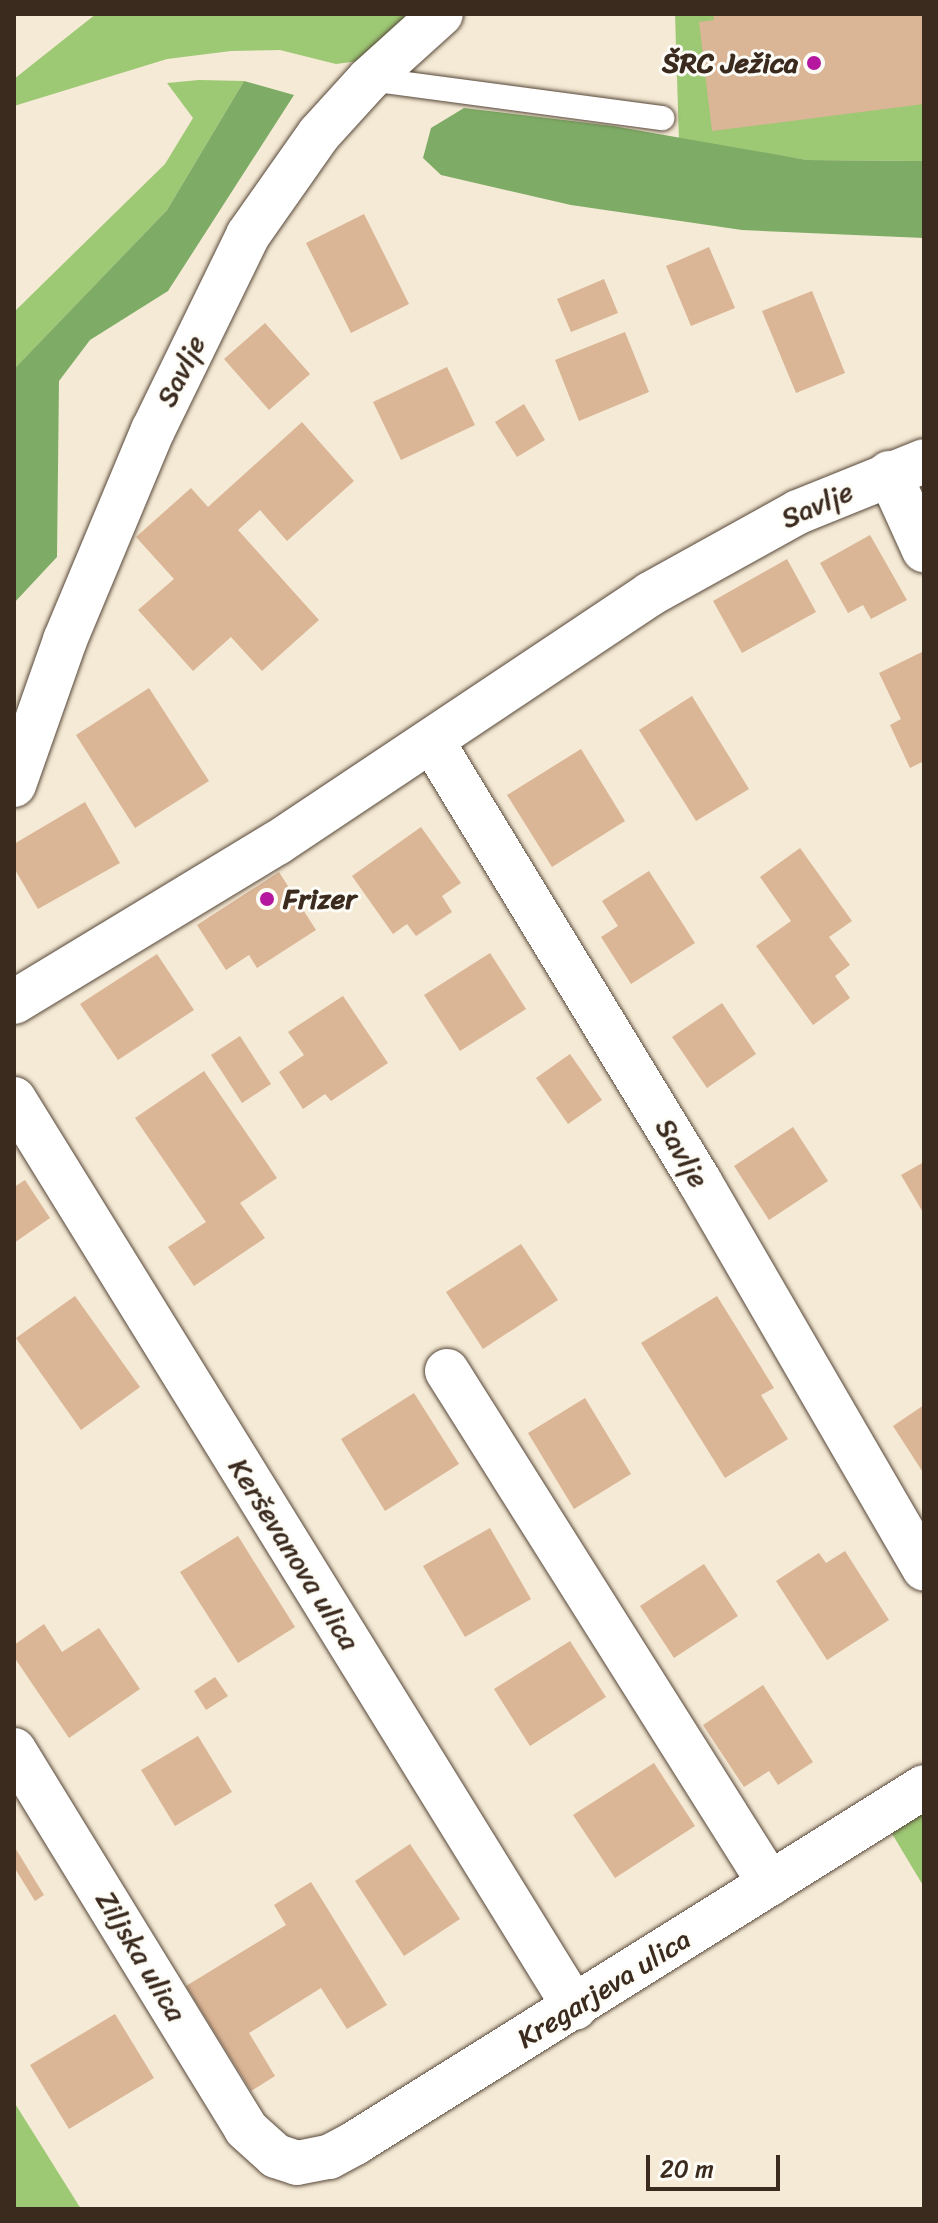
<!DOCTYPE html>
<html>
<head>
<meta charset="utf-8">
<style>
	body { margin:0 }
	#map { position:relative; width:938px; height:2223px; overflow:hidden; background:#f5ead5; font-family:Sriracha,sans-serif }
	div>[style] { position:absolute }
	.green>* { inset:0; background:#9dc874 }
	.forest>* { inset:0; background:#7eac66 }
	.building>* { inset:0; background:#dab596 }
	.roads { filter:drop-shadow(0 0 2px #574739) drop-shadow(0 0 2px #574739) }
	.lane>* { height:24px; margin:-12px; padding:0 12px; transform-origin:12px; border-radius:12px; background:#fff }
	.street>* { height:44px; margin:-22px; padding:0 22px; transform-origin:22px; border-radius:22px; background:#fff }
	.secondary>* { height:44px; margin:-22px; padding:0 22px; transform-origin:22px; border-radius:22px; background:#fff }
	.dots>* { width:22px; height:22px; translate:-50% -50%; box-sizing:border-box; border:4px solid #fdfcf7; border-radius:50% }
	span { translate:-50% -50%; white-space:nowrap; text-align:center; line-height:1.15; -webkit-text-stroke:6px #fdfcf7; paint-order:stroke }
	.poi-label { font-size:28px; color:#3b2a1e; font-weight:700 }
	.right { translate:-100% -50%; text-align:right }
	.left { translate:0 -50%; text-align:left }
	.street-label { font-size:28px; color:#3b2a1e }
	.frame { position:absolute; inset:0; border:16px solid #3b2a1e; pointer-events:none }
	.scale { position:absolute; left:646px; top:2155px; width:134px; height:36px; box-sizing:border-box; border:4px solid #3b2a1e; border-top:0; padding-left:10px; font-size:24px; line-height:28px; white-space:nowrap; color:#3b2a1e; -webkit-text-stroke:6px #fdfcf7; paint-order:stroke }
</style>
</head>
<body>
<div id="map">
	<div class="green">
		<i style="clip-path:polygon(96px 14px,420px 14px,373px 59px,336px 64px,280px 50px,231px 51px,167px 59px,14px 106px,14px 79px)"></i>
		<i style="clip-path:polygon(675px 14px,924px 14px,924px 161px,807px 160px,679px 140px)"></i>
		<i style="clip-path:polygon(199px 80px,244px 81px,167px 210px,14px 369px,14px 312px,165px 164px,193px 118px,167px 83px)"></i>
		<i style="clip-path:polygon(924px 1805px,924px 1887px,888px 1827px)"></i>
		<i style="clip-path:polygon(14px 2102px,81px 2209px,14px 2209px)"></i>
	</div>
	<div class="forest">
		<i style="clip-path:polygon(244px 81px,294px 95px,168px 291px,90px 340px,59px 381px,57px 557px,14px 603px,14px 369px,167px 210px)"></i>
		<i style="clip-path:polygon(464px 108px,613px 126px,807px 160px,924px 161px,924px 238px,742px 230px,571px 205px,441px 175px,423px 158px,431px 128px)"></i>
	</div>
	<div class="building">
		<i style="clip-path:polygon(713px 14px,924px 14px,924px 104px,712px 131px,699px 22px,714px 20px)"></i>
		<i style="clip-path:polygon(364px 214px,409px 304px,351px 333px,306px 243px)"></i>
		<i style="clip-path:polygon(709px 247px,735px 308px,691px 326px,666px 266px)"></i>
		<i style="clip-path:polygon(604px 279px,618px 313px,571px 332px,557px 299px)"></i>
		<i style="clip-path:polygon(812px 291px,845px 373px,796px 393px,762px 311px)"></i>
		<i style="clip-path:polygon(265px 323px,310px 374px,269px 410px,224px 359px)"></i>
		<i style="clip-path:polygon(625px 332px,649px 392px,579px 421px,555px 360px)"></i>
		<i style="clip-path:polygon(447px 367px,475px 425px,401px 460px,373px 402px)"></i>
		<i style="clip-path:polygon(524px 404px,545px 440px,517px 457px,495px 422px)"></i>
		<i style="clip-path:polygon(302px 422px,354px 481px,287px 541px,260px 510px,238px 530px,319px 620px,262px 671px,231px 637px,193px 671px,138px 610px,174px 579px,136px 537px,191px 488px,208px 507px)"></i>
		<i style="clip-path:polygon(870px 535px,907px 600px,871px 619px,863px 605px,848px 613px,820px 563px)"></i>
		<i style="clip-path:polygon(787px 559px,816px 612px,742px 653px,713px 601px)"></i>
		<i style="clip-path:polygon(924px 651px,924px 761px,910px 768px,890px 725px,901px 719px,879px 673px)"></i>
		<i style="clip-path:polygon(149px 688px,209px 781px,135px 828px,76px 735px)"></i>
		<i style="clip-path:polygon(692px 696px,749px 789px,696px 821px,639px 730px)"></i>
		<i style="clip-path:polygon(581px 749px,625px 821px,552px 867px,507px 795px)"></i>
		<i style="clip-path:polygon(85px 802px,120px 863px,38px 909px,14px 868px,14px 844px)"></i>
		<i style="clip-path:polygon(421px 827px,461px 883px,442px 896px,452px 912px,416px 936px,407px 924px,393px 934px,352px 876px)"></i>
		<i style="clip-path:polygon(800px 848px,852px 921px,829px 937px,850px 965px,835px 976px,850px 998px,813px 1025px,756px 946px,791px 921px,760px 877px)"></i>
		<i style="clip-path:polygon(649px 871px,695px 943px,631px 984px,601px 937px,618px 926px,602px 901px)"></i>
		<i style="clip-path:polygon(279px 872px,316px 930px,257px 968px,249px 955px,226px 970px,197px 925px)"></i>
		<i style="clip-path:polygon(490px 953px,526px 1009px,460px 1051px,424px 995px)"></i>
		<i style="clip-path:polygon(157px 954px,194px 1010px,118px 1060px,80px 1004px)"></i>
		<i style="clip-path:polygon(343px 996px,388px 1063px,331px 1101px,325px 1094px,303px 1109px,279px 1072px,304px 1055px,288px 1032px)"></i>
		<i style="clip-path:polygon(722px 1003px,756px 1054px,707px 1088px,672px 1037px)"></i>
		<i style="clip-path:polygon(240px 1036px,271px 1084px,242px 1103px,211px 1055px)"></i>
		<i style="clip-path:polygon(570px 1054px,602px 1100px,568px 1124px,536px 1078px)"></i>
		<i style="clip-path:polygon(204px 1071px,277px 1178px,240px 1203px,265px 1238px,194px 1286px,168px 1247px,206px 1222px,135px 1118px)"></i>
		<i style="clip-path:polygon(793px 1127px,828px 1181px,769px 1220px,734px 1166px)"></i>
		<i style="clip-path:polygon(924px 1162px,924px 1214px,901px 1175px)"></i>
		<i style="clip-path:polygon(25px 1180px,50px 1218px,14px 1243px,14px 1187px)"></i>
		<i style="clip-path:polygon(521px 1244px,558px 1300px,483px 1349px,446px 1292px)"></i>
		<i style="clip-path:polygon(75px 1296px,140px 1387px,81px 1430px,16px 1338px)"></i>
		<i style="clip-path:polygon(717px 1296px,774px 1388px,761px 1395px,788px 1439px,725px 1478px,641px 1343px)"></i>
		<i style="clip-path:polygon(414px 1393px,459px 1464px,385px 1511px,341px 1439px)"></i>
		<i style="clip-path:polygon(585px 1398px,631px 1474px,574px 1509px,528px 1433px)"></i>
		<i style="clip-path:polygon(924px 1405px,924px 1474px,893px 1426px)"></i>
		<i style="clip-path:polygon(490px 1528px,531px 1599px,465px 1637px,423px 1566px)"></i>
		<i style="clip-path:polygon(238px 1536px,295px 1627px,238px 1663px,180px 1572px)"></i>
		<i style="clip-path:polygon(845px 1551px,889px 1620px,827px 1660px,776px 1581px,819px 1553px,826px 1563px)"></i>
		<i style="clip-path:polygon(704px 1564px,738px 1616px,674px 1658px,640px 1606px)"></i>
		<i style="clip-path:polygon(44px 1624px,62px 1652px,99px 1628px,140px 1689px,69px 1738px,14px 1657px,14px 1645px)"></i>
		<i style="clip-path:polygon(570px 1641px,606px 1697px,530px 1746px,494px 1689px)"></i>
		<i style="clip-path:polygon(215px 1677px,228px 1696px,206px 1710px,194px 1691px)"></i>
		<i style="clip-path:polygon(763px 1685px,813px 1762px,778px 1785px,769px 1771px,744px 1787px,703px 1725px)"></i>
		<i style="clip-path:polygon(198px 1736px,232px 1792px,175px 1826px,141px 1770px)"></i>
		<i style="clip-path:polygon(654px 1763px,695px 1826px,615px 1878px,573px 1815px)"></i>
		<i style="clip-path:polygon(410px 1844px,460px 1919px,404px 1956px,355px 1881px)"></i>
		<i style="clip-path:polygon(14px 1846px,44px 1895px,35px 1901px,14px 1867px)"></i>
		<i style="clip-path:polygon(311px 1882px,387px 2005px,347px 2029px,321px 1988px,249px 2033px,275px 2076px,251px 2091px,186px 1986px,286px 1925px,274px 1905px)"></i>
		<i style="clip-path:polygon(115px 2014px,154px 2078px,69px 2129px,30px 2065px)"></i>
	</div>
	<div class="roads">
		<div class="lane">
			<i style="left:369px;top:79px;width:296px;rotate:7.6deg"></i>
		</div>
		<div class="street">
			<i style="left:889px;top:473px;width:85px;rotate:65.6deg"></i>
			<i style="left:432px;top:741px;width:516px;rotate:58.71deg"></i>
			<i style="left:700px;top:1182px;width:447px;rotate:59.9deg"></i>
			<i style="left:14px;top:785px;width:154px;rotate:-70.6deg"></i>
			<i style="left:65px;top:640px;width:228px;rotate:-67.3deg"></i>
			<i style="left:153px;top:430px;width:217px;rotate:-64deg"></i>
			<i style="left:248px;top:235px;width:123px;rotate:-54.9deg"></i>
			<i style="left:319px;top:134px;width:74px;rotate:-47.7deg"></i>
			<i style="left:369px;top:79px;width:97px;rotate:-42.1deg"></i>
			<i style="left:14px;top:1099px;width:1068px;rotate:58.32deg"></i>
			<i style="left:447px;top:1371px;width:606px;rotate:57.8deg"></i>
			<i style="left:14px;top:1750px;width:444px;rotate:58.5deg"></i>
			<i style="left:246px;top:2129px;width:40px;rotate:42deg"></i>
			<i style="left:276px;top:2156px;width:22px;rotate:18deg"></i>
			<i style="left:297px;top:2163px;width:33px;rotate:-11deg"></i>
			<i style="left:329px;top:2157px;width:30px;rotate:-28deg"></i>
			<i style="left:355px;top:2143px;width:671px;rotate:-32.03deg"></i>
		</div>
		<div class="secondary">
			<i style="left:14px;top:1002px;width:307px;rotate:-31.2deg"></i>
			<i style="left:277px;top:843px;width:448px;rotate:-33.7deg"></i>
			<i style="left:650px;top:594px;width:169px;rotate:-29deg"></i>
			<i style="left:798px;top:512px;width:136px;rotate:-22deg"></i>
		</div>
	</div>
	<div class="dots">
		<i style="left:814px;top:63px;background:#b5179e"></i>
		<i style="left:267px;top:899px;background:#b5179e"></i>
	</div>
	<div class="poi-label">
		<span class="right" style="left:798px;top:63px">ŠRC Ježica</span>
		<span class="left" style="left:283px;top:899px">Frizer</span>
	</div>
	<div class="street-label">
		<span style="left:181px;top:371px;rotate:-64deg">Savlje</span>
		<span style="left:817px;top:505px;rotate:-24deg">Savlje</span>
		<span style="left:682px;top:1153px;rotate:59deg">Savlje</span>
		<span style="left:294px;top:1554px;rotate:58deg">Kerševanova ulica</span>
		<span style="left:141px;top:1956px;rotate:59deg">Ziljska ulica</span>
		<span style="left:604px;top:1989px;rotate:-32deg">Kregarjeva ulica</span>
	</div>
	<div class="frame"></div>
	<div class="scale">20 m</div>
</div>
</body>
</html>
